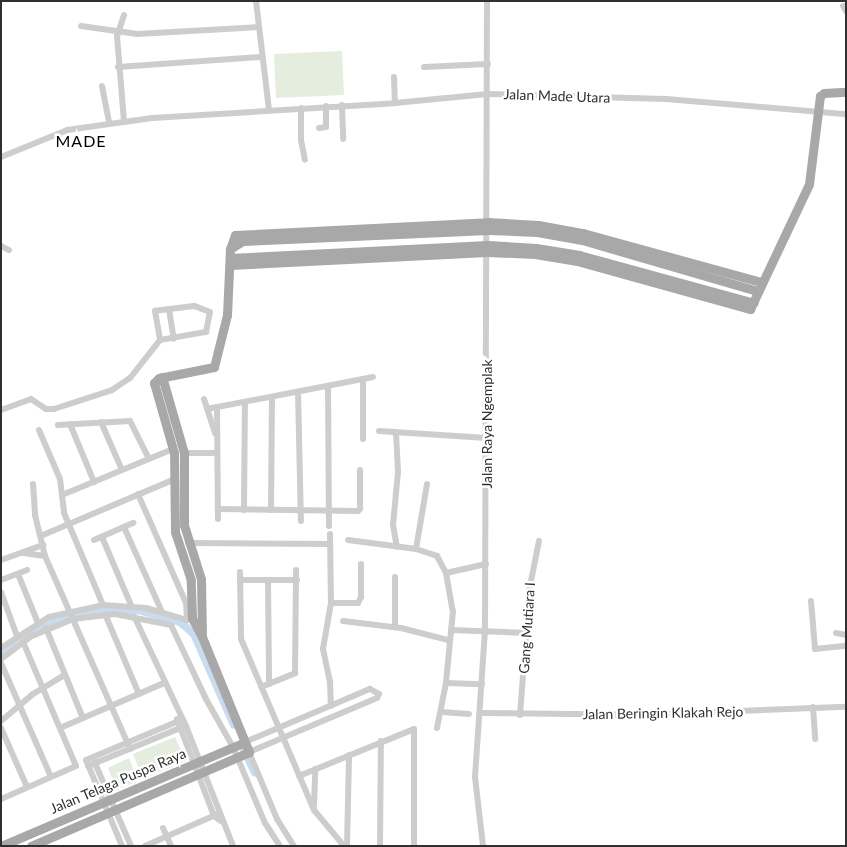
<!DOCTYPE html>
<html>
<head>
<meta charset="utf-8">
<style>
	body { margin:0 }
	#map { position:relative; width:847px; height:847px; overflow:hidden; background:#fff; font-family:Lato,sans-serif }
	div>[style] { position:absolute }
	.green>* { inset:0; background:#e4edde }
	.river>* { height:8px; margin:-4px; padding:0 4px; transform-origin:4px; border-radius:4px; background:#c9dbee }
	.minor>* { height:6px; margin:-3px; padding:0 3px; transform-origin:3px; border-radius:3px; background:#cdcdcd }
	.major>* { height:9px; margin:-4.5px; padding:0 4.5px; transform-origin:4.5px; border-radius:4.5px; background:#a8a8a8 }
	span { translate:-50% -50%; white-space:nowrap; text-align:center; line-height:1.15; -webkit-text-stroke:5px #fff; paint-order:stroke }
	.street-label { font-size:14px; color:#303030 }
	.quarter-label { font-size:16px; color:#000; letter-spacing:1px }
	.frame { position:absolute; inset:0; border:2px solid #303030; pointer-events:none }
</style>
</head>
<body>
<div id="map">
	<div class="green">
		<i style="clip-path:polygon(342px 51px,344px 95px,276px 98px,274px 54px)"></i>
		<i style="clip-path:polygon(175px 737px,186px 761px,143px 779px,133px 754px)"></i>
		<i style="clip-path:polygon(129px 758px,138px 781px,117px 790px,108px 768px)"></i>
	</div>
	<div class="river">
		<i style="left:3px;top:654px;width:39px;rotate:-37deg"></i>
		<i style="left:34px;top:631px;width:37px;rotate:-24deg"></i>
		<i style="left:68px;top:616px;width:38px;rotate:-11deg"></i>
		<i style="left:105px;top:609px;width:33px;rotate:2deg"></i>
		<i style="left:138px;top:610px;width:44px;rotate:15.9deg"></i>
		<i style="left:180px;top:622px;width:18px;rotate:41deg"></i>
		<i style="left:194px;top:634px;width:99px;rotate:66.3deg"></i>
		<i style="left:244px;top:750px;width:25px;rotate:64deg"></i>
	</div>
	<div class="minor">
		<i style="left:256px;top:1px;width:110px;rotate:83.2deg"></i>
		<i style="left:843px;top:6px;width:6px;rotate:59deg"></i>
		<i style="left:124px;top:15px;width:22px;rotate:108deg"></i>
		<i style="left:117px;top:36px;width:85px;rotate:85.3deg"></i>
		<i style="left:81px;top:26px;width:57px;rotate:8.1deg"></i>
		<i style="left:137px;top:34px;width:120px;rotate:-3.3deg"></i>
		<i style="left:118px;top:67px;width:144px;rotate:-4deg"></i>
		<i style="left:424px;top:67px;width:64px;rotate:-2.7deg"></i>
		<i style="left:394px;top:77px;width:26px;rotate:88deg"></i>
		<i style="left:102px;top:86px;width:38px;rotate:79deg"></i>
		<i style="left:342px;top:105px;width:34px;rotate:88deg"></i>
		<i style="left:301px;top:108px;width:32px;rotate:90deg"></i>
		<i style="left:301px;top:140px;width:20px;rotate:79deg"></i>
		<i style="left:319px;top:128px;width:7px;rotate:-8deg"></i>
		<i style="left:326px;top:127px;width:21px;rotate:-90deg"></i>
		<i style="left:1px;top:157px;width:71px;rotate:-22.2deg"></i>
		<i style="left:67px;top:130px;width:86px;rotate:-8deg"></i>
		<i style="left:152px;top:118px;width:243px;rotate:-3.5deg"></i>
		<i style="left:395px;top:103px;width:93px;rotate:-5.5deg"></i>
		<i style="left:488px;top:94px;width:178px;rotate:1.6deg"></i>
		<i style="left:666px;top:99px;width:181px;rotate:4.8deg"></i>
		<i style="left:1px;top:246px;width:9px;rotate:27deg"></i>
		<i style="left:169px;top:309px;width:30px;rotate:81deg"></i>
		<i style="left:363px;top:379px;width:60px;rotate:90deg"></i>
		<i style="left:328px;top:386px;width:140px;rotate:89.6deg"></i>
		<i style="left:298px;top:392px;width:129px;rotate:88.7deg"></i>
		<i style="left:204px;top:399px;width:36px;rotate:72deg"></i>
		<i style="left:217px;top:407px;width:112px;rotate:89.5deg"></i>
		<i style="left:207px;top:409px;width:169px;rotate:-10.9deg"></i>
		<i style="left:1px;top:410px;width:32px;rotate:-20deg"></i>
		<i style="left:31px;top:399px;width:18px;rotate:34deg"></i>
		<i style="left:46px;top:409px;width:8px"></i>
		<i style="left:54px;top:409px;width:61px;rotate:-18.1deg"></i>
		<i style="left:112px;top:390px;width:22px;rotate:-34deg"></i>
		<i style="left:130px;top:378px;width:48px;rotate:-51.7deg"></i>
		<i style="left:160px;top:340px;width:47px;rotate:-9.9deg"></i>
		<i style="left:206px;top:332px;width:20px;rotate:-79deg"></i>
		<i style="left:210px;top:312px;width:17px;rotate:-159deg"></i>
		<i style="left:194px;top:306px;width:39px;rotate:173deg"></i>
		<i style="left:155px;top:311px;width:29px;rotate:80deg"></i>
		<i style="left:101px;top:422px;width:52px;rotate:66.4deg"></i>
		<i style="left:70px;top:424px;width:63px;rotate:67.5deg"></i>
		<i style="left:58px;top:425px;width:72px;rotate:-3.2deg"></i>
		<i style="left:130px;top:421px;width:42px;rotate:63.4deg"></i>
		<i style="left:39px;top:430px;width:53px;rotate:66.8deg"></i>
		<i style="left:60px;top:479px;width:34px;rotate:83deg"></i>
		<i style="left:64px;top:513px;width:100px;rotate:67deg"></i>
		<i style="left:379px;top:431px;width:108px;rotate:3.7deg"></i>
		<i style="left:396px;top:433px;width:39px;rotate:87deg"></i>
		<i style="left:398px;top:472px;width:53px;rotate:95.4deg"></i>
		<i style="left:393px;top:525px;width:22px;rotate:80deg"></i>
		<i style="left:184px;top:453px;width:33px"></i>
		<i style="left:33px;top:484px;width:31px;rotate:86deg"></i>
		<i style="left:35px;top:515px;width:42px;rotate:76.3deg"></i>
		<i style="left:45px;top:556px;width:211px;rotate:66.2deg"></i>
		<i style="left:62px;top:495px;width:120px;rotate:-22.5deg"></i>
		<i style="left:218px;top:509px;width:140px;rotate:0.8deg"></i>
		<i style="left:358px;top:511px;width:3px;rotate:-45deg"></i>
		<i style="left:360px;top:509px;width:39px;rotate:-90deg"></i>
		<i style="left:244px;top:510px;width:108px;rotate:-89.5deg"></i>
		<i style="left:271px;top:510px;width:113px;rotate:-89.5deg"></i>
		<i style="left:124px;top:527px;width:93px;rotate:65.9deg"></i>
		<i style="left:330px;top:534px;width:69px;rotate:89.2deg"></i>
		<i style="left:331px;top:603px;width:47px;rotate:99.9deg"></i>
		<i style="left:323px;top:649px;width:33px;rotate:78deg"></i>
		<i style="left:330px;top:681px;width:25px;rotate:88deg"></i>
		<i style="left:43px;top:535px;width:143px;rotate:-23deg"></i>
		<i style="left:102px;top:537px;width:74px;rotate:66.9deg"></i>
		<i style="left:94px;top:540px;width:43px;rotate:-23.6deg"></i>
		<i style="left:348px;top:540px;width:69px;rotate:7.5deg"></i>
		<i style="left:416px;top:549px;width:22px;rotate:18deg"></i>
		<i style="left:437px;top:556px;width:19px;rotate:62deg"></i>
		<i style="left:446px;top:573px;width:39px;rotate:80deg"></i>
		<i style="left:453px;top:611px;width:72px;rotate:95.6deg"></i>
		<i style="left:446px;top:683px;width:36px;rotate:2deg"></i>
		<i style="left:188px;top:543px;width:142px;rotate:0.4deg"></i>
		<i style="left:416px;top:549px;width:66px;rotate:-80.4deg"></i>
		<i style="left:23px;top:553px;width:22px;rotate:8deg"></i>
		<i style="left:1px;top:560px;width:45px;rotate:-19.7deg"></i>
		<i style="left:240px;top:572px;width:67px;rotate:89.1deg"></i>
		<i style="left:241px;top:639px;width:186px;rotate:66.9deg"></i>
		<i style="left:314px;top:810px;width:47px;rotate:50.2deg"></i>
		<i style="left:446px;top:573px;width:41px;rotate:-12.7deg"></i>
		<i style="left:18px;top:574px;width:53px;rotate:67.8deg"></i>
		<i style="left:1px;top:580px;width:28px;rotate:-21deg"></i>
		<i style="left:240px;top:580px;width:57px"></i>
		<i style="left:268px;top:581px;width:103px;rotate:89.4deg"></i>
		<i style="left:1px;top:592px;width:47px;rotate:70deg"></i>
		<i style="left:811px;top:601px;width:48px;rotate:85.2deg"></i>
		<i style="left:815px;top:649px;width:31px;rotate:-6deg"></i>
		<i style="left:331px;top:603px;width:27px"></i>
		<i style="left:358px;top:603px;width:7px;rotate:-63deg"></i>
		<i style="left:361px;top:597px;width:33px;rotate:-90deg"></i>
		<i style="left:105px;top:614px;width:87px;rotate:67deg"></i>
		<i style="left:134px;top:616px;width:122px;rotate:64.7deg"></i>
		<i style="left:186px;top:726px;width:129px;rotate:68.6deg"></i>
		<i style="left:343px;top:621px;width:58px;rotate:6.9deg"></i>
		<i style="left:401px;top:628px;width:49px;rotate:14.3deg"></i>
		<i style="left:395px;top:627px;width:50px;rotate:-90deg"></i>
		<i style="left:46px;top:628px;width:97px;rotate:67.7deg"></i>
		<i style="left:451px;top:630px;width:76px;rotate:2.3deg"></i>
		<i style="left:836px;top:633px;width:10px;rotate:11deg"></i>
		<i style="left:1px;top:648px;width:57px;rotate:-32.9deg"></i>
		<i style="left:49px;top:617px;width:55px;rotate:-12.5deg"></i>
		<i style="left:103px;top:605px;width:43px;rotate:4deg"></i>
		<i style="left:146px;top:608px;width:43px;rotate:16.3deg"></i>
		<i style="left:187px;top:620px;width:17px;rotate:-93deg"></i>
		<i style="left:186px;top:603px;width:119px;rotate:-113.8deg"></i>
		<i style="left:1px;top:659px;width:39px;rotate:-37deg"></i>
		<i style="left:32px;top:636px;width:44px;rotate:-22.5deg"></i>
		<i style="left:73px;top:619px;width:42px;rotate:-6.8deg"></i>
		<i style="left:115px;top:614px;width:57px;rotate:11.1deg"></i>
		<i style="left:171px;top:625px;width:82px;rotate:64.7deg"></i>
		<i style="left:206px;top:699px;width:55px;rotate:60.6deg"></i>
		<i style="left:233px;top:747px;width:82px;rotate:67.2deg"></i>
		<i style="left:265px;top:823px;width:27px;rotate:57deg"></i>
		<i style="left:1px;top:663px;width:124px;rotate:66.3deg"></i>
		<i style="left:261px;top:687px;width:37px;rotate:-22deg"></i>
		<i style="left:295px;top:673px;width:103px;rotate:-89.4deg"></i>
		<i style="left:813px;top:707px;width:32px;rotate:86deg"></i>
		<i style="left:442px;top:712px;width:27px;rotate:4deg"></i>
		<i style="left:481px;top:713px;width:153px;rotate:0.7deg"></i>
		<i style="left:634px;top:715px;width:212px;rotate:-2.2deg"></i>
		<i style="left:520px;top:715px;width:129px;rotate:-85.6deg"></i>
		<i style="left:530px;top:586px;width:46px;rotate:-78.7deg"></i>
		<i style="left:177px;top:719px;width:104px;rotate:69.1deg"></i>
		<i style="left:214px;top:816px;width:9px;rotate:36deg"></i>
		<i style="left:1px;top:721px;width:42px;rotate:-40.2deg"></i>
		<i style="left:33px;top:694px;width:37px;rotate:-31deg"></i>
		<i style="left:1px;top:728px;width:64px;rotate:66.2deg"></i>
		<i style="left:60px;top:728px;width:113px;rotate:-23.4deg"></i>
		<i style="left:437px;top:728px;width:46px;rotate:-78.7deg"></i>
		<i style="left:245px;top:742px;width:136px;rotate:-23deg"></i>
		<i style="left:370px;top:689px;width:10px;rotate:29deg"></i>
		<i style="left:379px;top:694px;width:4px;rotate:117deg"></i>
		<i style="left:377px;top:698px;width:139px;rotate:157.1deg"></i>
		<i style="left:249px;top:752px;width:73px;rotate:67.3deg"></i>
		<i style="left:277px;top:819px;width:32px;rotate:58deg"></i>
		<i style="left:94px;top:761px;width:93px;rotate:66.5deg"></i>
		<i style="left:88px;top:766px;width:100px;rotate:-22.4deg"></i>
		<i style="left:299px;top:776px;width:124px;rotate:-22.2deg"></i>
		<i style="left:414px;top:729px;width:117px;rotate:90deg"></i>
		<i style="left:1px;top:799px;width:82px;rotate:-23.7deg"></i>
		<i style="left:76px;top:766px;width:135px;rotate:-113.1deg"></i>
		<i style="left:314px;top:806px;width:37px;rotate:-88deg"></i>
		<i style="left:163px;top:828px;width:20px;rotate:66deg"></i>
		<i style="left:122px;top:846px;width:93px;rotate:-112.7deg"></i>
		<i style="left:86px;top:760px;width:105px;rotate:-22.9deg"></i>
		<i style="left:145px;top:846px;width:80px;rotate:-23.7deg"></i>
		<i style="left:347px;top:846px;width:91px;rotate:-88.7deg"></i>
		<i style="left:380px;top:846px;width:105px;rotate:-89.5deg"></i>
		<i style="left:483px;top:846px;width:69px;rotate:-96.6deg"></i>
		<i style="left:475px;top:777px;width:147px;rotate:-86.1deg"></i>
		<i style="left:485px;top:630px;width:629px;rotate:-89.82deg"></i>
	</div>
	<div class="major">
		<i style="left:230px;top:249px;width:15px;rotate:-32deg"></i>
		<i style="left:243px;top:241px;width:245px;rotate:-2.6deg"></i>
		<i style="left:488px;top:230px;width:49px;rotate:2.3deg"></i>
		<i style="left:537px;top:232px;width:46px;rotate:10.1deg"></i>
		<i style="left:582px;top:240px;width:183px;rotate:16.2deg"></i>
		<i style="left:230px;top:258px;width:258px;rotate:-2.9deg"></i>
		<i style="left:488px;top:245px;width:48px;rotate:3.6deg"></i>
		<i style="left:536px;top:248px;width:44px;rotate:9.2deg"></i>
		<i style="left:579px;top:255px;width:181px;rotate:15.3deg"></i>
		<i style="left:230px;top:265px;width:257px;rotate:-2.9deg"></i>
		<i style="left:487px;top:252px;width:48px;rotate:2.4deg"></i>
		<i style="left:535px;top:254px;width:43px;rotate:9.5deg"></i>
		<i style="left:577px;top:261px;width:180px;rotate:15.5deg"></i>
		<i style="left:750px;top:309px;width:138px;rotate:-64.7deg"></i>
		<i style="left:809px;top:184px;width:89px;rotate:-82.9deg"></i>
		<i style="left:820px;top:96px;width:5px;rotate:-37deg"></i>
		<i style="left:824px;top:93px;width:22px;rotate:-3deg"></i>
		<i style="left:202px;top:637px;width:21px;rotate:-118deg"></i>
		<i style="left:192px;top:618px;width:38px;rotate:-92deg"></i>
		<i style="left:191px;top:580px;width:51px;rotate:-108.4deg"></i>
		<i style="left:175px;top:532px;width:79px;rotate:-90.7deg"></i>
		<i style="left:174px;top:453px;width:73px;rotate:-105.9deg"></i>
		<i style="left:154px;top:383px;width:7px;rotate:-45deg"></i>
		<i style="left:159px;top:378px;width:56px;rotate:-11.3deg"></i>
		<i style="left:214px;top:367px;width:54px;rotate:-76deg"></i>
		<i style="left:227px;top:315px;width:66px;rotate:-87.4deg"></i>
		<i style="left:230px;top:249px;width:15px;rotate:-70deg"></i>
		<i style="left:235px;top:235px;width:253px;rotate:-2.9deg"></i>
		<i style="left:488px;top:222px;width:50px;rotate:3.4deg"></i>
		<i style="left:538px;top:225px;width:46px;rotate:10.1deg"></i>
		<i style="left:583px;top:233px;width:185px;rotate:15.4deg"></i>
		<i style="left:1px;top:846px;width:265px;rotate:-23.1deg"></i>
		<i style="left:31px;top:846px;width:237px;rotate:-23.3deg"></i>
		<i style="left:249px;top:752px;width:124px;rotate:-112.2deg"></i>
		<i style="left:202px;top:637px;width:58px;rotate:-91deg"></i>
		<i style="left:201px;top:579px;width:57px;rotate:-107.5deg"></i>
		<i style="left:184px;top:525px;width:72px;rotate:-90deg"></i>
		<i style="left:184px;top:453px;width:79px;rotate:-106.1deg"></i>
	</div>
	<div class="street-label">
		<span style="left:557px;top:96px;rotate:2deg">Jalan Made Utara</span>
		<span style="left:487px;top:424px;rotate:-90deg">Jalan Raya Ngemplak</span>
		<span style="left:527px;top:628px;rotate:-86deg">Gang Mutiara I</span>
		<span style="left:663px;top:713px;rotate:-1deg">Jalan Beringin Klakah Rejo</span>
		<span style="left:118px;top:781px;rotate:-23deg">Jalan Telaga Puspa Raya</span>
	</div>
	<div class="quarter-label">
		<span style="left:81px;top:141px">MADE</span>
	</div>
	<div class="frame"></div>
</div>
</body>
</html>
